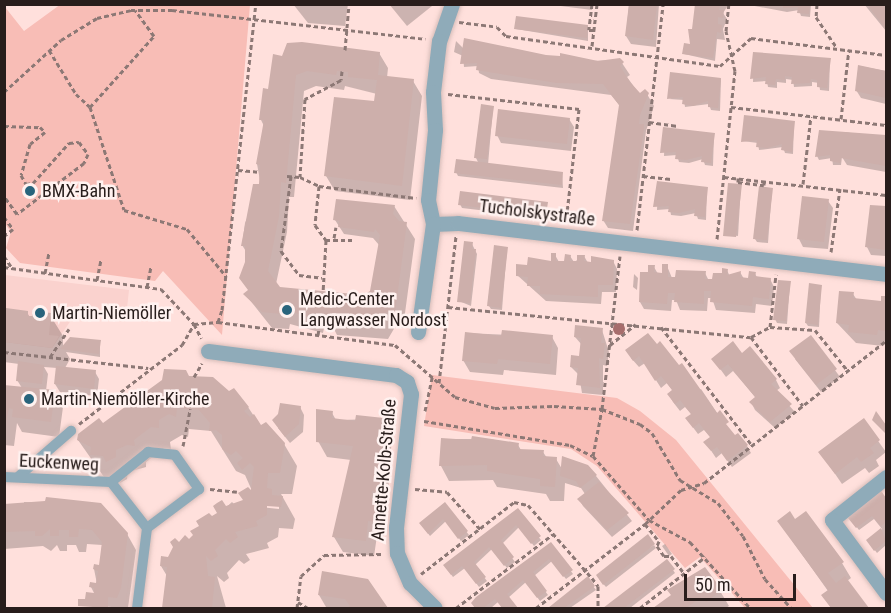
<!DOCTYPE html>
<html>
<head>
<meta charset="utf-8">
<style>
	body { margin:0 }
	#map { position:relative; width:891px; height:613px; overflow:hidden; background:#ffe0dc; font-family:"Roboto Condensed",sans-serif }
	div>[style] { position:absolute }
	.built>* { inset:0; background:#fad2ce }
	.green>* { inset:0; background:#f8bdb6 }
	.shadow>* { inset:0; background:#0003 }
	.building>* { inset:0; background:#cdafab }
	.path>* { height:3px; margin-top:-1.5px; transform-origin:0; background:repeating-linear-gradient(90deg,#8c7875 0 4.5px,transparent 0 7.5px) }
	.roads { filter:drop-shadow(0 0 2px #d8bdb9) drop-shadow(0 0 2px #d8bdb9) }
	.pedestrian>* { height:10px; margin:-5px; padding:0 5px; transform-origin:5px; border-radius:5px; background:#8fabb9 }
	.minor>* { height:15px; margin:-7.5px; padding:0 7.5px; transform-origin:7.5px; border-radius:7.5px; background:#8fabb9 }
	.trees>* { width:12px; height:12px; margin:-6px; border-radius:50%; background:#a76d6c }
	.dots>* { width:16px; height:16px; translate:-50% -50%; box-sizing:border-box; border:3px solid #fff2f0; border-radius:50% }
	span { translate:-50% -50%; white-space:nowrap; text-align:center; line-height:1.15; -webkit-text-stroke:5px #fff2f0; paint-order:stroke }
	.poi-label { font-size:18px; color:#281d1b }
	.left { translate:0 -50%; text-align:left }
	.street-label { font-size:18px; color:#281d1b }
	.frame { position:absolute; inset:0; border:6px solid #281d1b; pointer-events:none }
	.scale { position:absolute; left:684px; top:574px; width:112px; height:27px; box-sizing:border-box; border:3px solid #281d1b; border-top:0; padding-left:8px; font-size:18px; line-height:21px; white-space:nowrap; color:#281d1b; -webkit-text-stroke:4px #fff2f0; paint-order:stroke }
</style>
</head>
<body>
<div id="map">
	<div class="built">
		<i style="clip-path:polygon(5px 275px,129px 290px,126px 317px,78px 310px,52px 348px,5px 342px)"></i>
	</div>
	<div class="green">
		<i style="clip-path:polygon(61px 4px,250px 5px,222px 335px,163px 271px,155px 281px,20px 263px,6px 248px,11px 232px,4px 222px,5px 7px,24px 31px)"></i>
		<i style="clip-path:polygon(432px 375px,617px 398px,640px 411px,676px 440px,813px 608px,745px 608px,700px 557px,685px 568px,597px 466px,571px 449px,424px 426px)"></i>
	</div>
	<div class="shadow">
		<i style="clip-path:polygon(293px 4px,348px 4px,345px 26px,308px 23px)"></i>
		<i style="clip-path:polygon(389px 4px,431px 4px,432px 6px,407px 26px)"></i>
		<i style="clip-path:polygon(545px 4px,593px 4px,592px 10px)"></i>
		<i style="clip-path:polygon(629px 4px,659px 4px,656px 47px,631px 44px,626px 36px)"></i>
		<i style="clip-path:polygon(696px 4px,729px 4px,723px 13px,727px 19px,723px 29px,725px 40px,717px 39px,715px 61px,684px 54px,692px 46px,689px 30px,693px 31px)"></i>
		<i style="clip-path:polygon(744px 4px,811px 4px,810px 17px,801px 16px,799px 10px,787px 12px)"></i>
		<i style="clip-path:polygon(864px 4px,886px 4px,886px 31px)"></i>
		<i style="clip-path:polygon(588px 26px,588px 41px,516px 29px)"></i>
		<i style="clip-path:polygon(465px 39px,546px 56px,590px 61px,620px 60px,630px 75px,627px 77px,640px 95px,647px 94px,654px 106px,646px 131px,633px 231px,608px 228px,603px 220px,620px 106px,611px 95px,491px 79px,479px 73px,478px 66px,464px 67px,463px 56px,454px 52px,456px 41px,464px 49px)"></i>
		<i style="clip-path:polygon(379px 53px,388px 68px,387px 78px,413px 81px,422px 96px,410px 200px,335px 191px,326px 176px,376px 103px,377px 94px,345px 86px,344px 90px,316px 86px,304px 91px,294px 197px,289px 197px,287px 232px,276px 284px,279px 288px,365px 297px,371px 292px,379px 245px,373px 238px,344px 234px,335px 220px,394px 206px,415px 239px,403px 328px,395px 327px,388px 339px,337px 335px,334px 329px,324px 328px,323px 333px,290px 324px,289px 329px,272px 328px,245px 294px,249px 291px,247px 253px,242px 245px,245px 223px,261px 186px,257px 164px,264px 126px,261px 120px,269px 90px,283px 58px)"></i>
		<i style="clip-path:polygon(754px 53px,830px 59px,829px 91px,820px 90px,819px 83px,812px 82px,812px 86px,794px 87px,793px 80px,786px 79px,786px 83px,777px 82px,777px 88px,768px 87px,767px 81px,753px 82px)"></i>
		<i style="clip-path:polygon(859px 66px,886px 71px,886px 104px,861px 98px,856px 90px)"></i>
		<i style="clip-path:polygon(721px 79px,720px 111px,711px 110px,709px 104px,685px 107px,684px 100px,669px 99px)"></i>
		<i style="clip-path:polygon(493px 107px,488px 165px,562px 173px,563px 188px,458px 176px,456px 172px,479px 164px,476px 158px)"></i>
		<i style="clip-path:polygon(569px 119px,574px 127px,571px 151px,501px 143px,497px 135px)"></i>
		<i style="clip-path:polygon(794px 123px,793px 154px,785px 153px,783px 147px,759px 150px,758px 143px,742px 141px)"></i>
		<i style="clip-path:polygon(665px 129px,714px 135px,713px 166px,705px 165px,703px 159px,689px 163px,679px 162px,677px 155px,664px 156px)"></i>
		<i style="clip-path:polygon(845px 132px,886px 139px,886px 172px,847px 165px,842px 157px,841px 165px,833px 165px,832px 158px,819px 160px,817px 156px)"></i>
		<i style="clip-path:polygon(658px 182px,707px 188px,706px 220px,698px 219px,696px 213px,681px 216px,671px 215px,670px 209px,657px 210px)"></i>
		<i style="clip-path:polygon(741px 185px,738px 236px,724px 234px)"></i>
		<i style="clip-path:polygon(772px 189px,768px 243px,757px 242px,755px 239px)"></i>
		<i style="clip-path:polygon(828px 201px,833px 208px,828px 249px,803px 247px,799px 239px)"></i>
		<i style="clip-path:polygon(547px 203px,547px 218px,462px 208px,460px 204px)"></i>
		<i style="clip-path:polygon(871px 206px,886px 208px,886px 256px,871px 255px,867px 247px)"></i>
		<i style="clip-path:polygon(472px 244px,477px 254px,471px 306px,459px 301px)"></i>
		<i style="clip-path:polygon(507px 248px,502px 310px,491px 309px,489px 306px)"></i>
		<i style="clip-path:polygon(555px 255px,559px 262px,566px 262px,570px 256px,574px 262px,584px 256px,588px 263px,613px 261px,617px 269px,616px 292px,602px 292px,601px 304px,546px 301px,517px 275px,529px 266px,552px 263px)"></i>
		<i style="clip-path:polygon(667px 266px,672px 278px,705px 273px,709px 281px,727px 270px,730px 277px,736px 277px,740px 272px,744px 279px,750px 279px,755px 273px,757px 278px,770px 279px,774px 287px,772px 306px,756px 304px,755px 313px,716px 310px,712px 298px,708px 298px,707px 311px,680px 310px,676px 300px,672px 300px,671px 311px,644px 309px,640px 302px,649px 274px,654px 267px,658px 274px,663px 274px)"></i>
		<i style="clip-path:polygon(634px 274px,638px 278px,637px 290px,633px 287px)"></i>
		<i style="clip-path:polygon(790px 283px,787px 324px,777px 323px,775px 319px)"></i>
		<i style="clip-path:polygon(821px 286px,819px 327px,808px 326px,806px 323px)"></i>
		<i style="clip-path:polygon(853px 294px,857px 300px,882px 303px,882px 297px,886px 298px,886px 341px,883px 346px,856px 343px,837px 323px)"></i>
		<i style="clip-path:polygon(27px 312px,30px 318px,50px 315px,63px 336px,63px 348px,100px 342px,100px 357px,66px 352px,70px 359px,65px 368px,95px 372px,99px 379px,97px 396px,60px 392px,55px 384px,57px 368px,44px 367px,48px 374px,46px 391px,54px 392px,63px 407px,59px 437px,22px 432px,17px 423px,14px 446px,4px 445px,4px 386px,22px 388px,17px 380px,19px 364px,4px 362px,4px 315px)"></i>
		<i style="clip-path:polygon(602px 330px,609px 352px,607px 366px,603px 365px,603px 395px,582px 393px,579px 375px,571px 367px,580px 358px,582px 345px,575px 337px)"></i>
		<i style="clip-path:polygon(466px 333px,552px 337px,558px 348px,556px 375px,504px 370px,503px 375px,470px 372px,463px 360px)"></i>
		<i style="clip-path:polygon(648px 335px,697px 391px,701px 389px,734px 438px,747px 446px,751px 453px,732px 467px,722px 453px,716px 458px,710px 449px,711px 438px,704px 430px,698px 434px,692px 426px,692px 415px,685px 407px,680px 411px,673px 402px,669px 395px,673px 391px,667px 383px,661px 388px,645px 363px,639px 367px,631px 358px)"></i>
		<i style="clip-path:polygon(811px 337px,840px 377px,821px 392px,795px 359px)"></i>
		<i style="clip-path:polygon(750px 348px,776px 380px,780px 388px,776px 391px,795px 412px,775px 428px,755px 410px,751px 402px,756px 398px,733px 371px,726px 377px,713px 359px,742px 355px)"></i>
		<i style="clip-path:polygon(evenodd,189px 378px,248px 407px,261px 427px,284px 444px,297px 466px,292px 494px,281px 494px,295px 519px,293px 529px,279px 528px,278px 537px,267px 543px,269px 548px,246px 554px,250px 560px,244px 564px,239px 560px,227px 573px,229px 578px,224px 582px,217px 576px,226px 608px,164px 608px,167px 576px,161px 566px,179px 544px,189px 541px,232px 502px,236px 506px,253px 493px,245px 475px,236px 471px,211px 431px,189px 429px,188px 437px,182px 435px,170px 442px,171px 449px,164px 448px,146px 462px,146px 467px,128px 472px,127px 479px,120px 483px,117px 477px,104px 477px,78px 440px,189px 378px,260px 504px,279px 506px,279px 509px,260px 507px,260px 504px)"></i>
		<i style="clip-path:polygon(300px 407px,304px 415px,303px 432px,290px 443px,278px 428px)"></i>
		<i style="clip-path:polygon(332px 413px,336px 420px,383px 419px,392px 435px,387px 507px,380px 506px,386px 516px,384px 536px,377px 536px,374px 556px,343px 552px,334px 537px,351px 460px,327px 457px,318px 441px)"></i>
		<i style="clip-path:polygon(863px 420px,886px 452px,876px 460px,879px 466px,869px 473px,865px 468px,842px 484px,820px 452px)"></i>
		<i style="clip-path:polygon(442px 439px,490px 439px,518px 445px,521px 450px,543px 452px,547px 458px,556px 459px,562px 469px,579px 462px,596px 476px,632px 521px,612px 537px,583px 506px,579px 499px,585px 494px,581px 488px,565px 483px,564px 501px,550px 501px,546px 494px,497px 487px,493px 480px,449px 481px,441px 466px)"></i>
		<i style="clip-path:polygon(879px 491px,886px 500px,886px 545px,877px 553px,868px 541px,882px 529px,874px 519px,859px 530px,852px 521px)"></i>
		<i style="clip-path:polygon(24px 502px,47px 503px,127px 534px,136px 550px,128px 608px,80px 605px,95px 595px,91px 587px,97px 584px,94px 569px,100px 567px,102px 545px,87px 544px,86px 552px,79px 552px,76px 545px,67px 545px,67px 551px,60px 551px,57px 545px,51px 551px,43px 546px,4px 549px,4px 506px,24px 506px)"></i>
		<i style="clip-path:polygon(445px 504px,469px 535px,461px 541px,446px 521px,430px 536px,423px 527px)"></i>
		<i style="clip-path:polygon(518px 510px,541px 540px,534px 546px,519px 527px,502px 544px,515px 562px,507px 568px,492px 549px,475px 565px,487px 581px,479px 587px,465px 568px,453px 577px,447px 569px)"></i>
		<i style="clip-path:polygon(795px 521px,842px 563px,851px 578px,847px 581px,867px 608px,831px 608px,823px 595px,828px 591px,779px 522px)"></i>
		<i style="clip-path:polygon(551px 544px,573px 574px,566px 579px,552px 561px,534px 576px,548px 595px,540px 601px,526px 582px,508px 598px,516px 608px,503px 608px,498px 602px,491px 608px,476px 608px,473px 604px)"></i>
		<i style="clip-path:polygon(665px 544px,672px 554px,669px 556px,662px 546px)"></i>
		<i style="clip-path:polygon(654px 545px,656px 548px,606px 587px,599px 579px)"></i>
		<i style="clip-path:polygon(667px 561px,675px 573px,630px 608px,606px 608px)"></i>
		<i style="clip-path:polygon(587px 578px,596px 590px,570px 608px,549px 608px)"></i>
		<i style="clip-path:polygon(367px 580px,386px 608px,326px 607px,319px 595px)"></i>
		<i style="clip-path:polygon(720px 591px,729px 606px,726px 608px,655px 608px,672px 596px)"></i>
	</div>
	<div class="building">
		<i style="clip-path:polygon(629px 4px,657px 4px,653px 40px,625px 36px)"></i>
		<i style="clip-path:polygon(695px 4px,720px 4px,719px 10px,724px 10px,723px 18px,718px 17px,718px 24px,722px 25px,721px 33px,717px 32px,713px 58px,682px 54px,684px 43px,690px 44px,688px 29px,692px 29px)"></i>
		<i style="clip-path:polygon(783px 4px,810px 4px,809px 14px,797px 13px,798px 7px,783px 8px)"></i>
		<i style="clip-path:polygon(862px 4px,886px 4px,886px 29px,868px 6px)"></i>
		<i style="clip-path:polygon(516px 16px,588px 25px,587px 38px,514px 29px)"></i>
		<i style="clip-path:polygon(464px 38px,546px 55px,560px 56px,560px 53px,598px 61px,620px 58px,624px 62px,620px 66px,630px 82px,640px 93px,645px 89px,649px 93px,640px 115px,639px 124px,644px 124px,644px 128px,630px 224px,602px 221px,619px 105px,603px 84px,557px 83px,476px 70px,477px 63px,460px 64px)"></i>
		<i style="clip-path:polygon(302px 42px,380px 52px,378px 75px,414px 79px,402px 186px,324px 176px,334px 97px,374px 101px,377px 80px,348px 77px,348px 72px,337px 71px,336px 75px,307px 71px,296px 75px,286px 183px,281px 182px,279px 216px,268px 271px,280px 287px,364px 295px,370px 291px,380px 235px,375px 229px,374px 232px,338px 227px,339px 221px,333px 220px,336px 199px,395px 205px,393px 214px,399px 221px,407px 222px,395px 313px,386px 312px,380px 324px,326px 319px,327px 314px,315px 313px,315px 319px,282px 309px,281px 314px,262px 312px,243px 294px,248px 290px,239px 278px,245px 262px,245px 246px,241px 246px,253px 184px,259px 184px,260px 165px,256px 164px,264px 120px,259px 120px,263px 88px,268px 89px,273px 54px,282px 56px,287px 43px)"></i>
		<i style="clip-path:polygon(753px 52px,831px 58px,827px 88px,817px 87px,817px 80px,811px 79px,810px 83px,791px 84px,792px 77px,785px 76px,785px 80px,776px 79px,775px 85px,765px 84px,766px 77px,750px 79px)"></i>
		<i style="clip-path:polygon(858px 65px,886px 71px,886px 98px,855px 91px)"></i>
		<i style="clip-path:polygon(670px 72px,721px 78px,718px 108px,708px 107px,708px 101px,693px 106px,682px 104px,683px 97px,667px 99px)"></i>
		<i style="clip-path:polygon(481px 104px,494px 106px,487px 159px,474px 158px)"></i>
		<i style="clip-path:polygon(498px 109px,570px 118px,567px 144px,495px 136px)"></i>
		<i style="clip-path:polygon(744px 115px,795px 121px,792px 152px,781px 150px,782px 144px,767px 148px,756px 147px,757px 140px,741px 142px)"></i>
		<i style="clip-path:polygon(663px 127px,715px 133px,711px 163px,701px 162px,702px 156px,686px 160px,675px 159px,676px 152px,660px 153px)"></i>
		<i style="clip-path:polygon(819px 130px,886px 135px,886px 166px,841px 158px,840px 163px,830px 161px,830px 155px,815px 157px)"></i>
		<i style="clip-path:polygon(456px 159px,563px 172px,562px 185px,454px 173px)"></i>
		<i style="clip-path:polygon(657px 181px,708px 187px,705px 217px,694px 216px,695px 209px,679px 213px,668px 212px,669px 206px,653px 207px)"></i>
		<i style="clip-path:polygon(728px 183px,742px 184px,736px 237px,723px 236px)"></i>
		<i style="clip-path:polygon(759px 186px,773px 188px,767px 240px,753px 239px)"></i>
		<i style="clip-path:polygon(460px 191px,548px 202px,546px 215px,458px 205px)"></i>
		<i style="clip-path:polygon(802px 196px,829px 199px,824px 242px,797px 239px)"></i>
		<i style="clip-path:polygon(870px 205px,886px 206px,886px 250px,865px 247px)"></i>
		<i style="clip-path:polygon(464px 241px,473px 242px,472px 249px,476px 249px,470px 303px,457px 302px)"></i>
		<i style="clip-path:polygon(494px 245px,508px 247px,501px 308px,487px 306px)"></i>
		<i style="clip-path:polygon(551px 253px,556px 253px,556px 261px,564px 261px,565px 254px,571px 255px,570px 261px,577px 261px,577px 255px,585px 255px,584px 261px,591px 262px,591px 256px,614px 260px,613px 285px,598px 285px,598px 297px,540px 294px,540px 286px,527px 286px,528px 277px,516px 276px,516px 264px,527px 265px,528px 257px,551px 261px)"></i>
		<i style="clip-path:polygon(662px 264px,668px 264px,668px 277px,675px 277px,676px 270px,706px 271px,705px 279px,712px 279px,713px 273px,722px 273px,722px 268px,728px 269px,727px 275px,741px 271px,740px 277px,748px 278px,749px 271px,756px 272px,755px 276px,771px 278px,769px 299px,753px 297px,752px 306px,710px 302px,711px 291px,704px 291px,704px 304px,674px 302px,675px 293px,668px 293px,667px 304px,639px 302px,640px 272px,648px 272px,648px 265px,655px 265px,654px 272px,662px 273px)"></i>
		<i style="clip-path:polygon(778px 280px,791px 281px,786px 321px,773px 320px)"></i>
		<i style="clip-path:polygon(809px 283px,822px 285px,818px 325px,805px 323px)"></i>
		<i style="clip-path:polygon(839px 291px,854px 292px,853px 298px,881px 301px,881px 296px,886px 296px,886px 331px,878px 330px,877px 335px,848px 332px,849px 325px,836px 323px)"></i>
		<i style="clip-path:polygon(6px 308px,28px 311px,28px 316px,32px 316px,33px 311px,51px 313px,49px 335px,59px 336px,52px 348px,4px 342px)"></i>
		<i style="clip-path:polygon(575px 325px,603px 328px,601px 343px,605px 343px,603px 359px,599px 358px,600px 388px,576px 385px,578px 368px,570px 367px,571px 355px,579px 356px,581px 338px,574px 337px)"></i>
		<i style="clip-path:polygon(502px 330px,553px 335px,550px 364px,498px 359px,497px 364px,462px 361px,465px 332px,501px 336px)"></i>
		<i style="clip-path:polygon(648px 333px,657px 344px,660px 341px,679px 365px,682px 363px,717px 413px,720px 410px,729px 422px,726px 424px,735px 435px,738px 433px,748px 445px,727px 461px,717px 447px,711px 451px,703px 442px,710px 437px,699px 423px,693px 428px,685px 418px,691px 414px,680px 400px,675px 404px,667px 394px,672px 390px,661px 376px,655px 381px,639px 356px,633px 361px,625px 350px)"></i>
		<i style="clip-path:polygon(811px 335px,837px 369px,816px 385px,789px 351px)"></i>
		<i style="clip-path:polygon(70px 337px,101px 340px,99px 354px,60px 349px)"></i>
		<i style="clip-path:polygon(733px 341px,742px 353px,750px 346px,777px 379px,771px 384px,792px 404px,770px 422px,749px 402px,755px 397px,728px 364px,720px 370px,711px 359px)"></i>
		<i style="clip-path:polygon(18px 361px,44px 365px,42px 384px,16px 381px)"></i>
		<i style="clip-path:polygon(56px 366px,96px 370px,94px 389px,54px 384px)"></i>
		<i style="clip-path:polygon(164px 369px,186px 370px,189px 376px,213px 377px,229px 391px,234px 388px,249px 407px,244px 411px,250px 417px,254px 414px,261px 425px,266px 422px,285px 443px,280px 473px,268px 473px,267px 488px,272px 489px,272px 495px,283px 496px,281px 507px,267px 506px,267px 515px,256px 521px,258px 526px,235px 532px,238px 537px,230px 543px,226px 539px,215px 550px,218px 556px,211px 561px,206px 556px,208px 576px,215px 577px,212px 608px,162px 608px,167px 567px,160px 566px,161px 556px,168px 557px,173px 547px,170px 542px,175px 538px,179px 542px,185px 535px,189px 539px,193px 535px,190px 531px,199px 526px,196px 521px,209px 513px,212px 516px,217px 513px,213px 506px,217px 503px,222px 500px,226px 506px,243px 500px,238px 493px,248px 487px,251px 490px,254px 467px,250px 463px,242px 470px,237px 463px,243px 458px,236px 451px,231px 455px,222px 449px,222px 435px,216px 430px,209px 431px,210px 423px,199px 410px,190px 409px,177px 408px,176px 417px,169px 414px,159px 420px,159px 428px,151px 427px,134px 440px,135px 446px,127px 445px,116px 450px,116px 457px,106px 462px,103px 456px,90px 455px,91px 447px,77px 440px,78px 434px,99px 418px,103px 423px,162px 380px)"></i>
		<i style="clip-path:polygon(4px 385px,55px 390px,51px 422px,12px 417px,13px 409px,9px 408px,4px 432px)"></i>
		<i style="clip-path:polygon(280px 403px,301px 406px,299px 424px,285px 437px,272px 420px,278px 414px)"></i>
		<i style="clip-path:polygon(316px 409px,333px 411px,332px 418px,355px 421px,356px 415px,384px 418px,379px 492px,372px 491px,371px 498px,378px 499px,376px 522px,368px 521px,366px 541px,332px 537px,353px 446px,316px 442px)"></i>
		<i style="clip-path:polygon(876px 411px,886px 425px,886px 434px,872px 420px)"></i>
		<i style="clip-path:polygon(864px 418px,880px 440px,870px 448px,874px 453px,861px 462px,857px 457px,835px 474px,818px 452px)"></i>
		<i style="clip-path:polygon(472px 436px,519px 443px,518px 449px,544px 450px,543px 456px,557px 457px,555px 487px,540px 486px,540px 479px,487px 471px,487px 465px,439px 466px,441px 438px,471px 440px)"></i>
		<i style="clip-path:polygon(562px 456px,588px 465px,597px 475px,580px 488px,576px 481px,560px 476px)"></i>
		<i style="clip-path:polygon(599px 482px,629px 513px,607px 530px,577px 499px)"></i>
		<i style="clip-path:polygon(880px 489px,886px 498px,886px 522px,881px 526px,872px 516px,856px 528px,848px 518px)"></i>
		<i style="clip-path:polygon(46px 497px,101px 503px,128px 533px,121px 588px,117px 598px,108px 597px,108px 608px,78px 606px,78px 599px,85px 599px,86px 592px,94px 593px,94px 588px,89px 587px,90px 582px,96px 583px,98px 571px,93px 569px,94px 564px,99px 565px,102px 542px,92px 530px,79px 529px,78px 537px,69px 537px,69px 530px,59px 530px,59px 536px,50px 536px,50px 529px,42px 536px,35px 536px,35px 531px,4px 532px,4px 504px,45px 501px)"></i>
		<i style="clip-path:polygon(445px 502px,468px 531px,458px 539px,443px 519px,428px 534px,419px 523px)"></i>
		<i style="clip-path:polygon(518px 508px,541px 536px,531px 544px,516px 525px,501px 540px,514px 557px,504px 566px,489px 547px,474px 562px,486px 577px,476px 584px,462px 566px,451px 575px,443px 565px)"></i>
		<i style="clip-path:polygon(790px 511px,795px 519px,806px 511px,844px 562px,828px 573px,836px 583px,845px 576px,869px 608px,831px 608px,821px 595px,828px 590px,777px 521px)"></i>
		<i style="clip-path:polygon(881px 528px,886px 541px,874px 551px,866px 540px)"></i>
		<i style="clip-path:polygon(648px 534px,655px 544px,603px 585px,596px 575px)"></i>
		<i style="clip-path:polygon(551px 542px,573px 570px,563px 577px,549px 559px,533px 572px,547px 591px,537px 598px,523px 580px,507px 594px,518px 608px,502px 608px,495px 599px,483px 608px,475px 608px,471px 603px,476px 597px)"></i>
		<i style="clip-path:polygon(667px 559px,675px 569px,624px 608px,603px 608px)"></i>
		<i style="clip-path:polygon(705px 567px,722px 590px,706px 602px,702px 597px,686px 608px,653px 608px,671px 595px,667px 590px)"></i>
		<i style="clip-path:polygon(322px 571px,368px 579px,388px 608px,347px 608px,350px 606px,345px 599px,318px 595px)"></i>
		<i style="clip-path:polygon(588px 576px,595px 586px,564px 608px,548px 608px)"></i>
	</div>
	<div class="path">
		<i style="left:592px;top:4px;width:26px;rotate:97deg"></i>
		<i style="left:589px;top:30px;width:5px"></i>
		<i style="left:817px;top:4px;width:13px;rotate:94deg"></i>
		<i style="left:816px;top:17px;width:37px;rotate:56deg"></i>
		<i style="left:459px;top:22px;width:38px;rotate:7deg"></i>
		<i style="left:497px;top:27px;width:13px;rotate:45deg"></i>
		<i style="left:506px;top:36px;width:216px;rotate:8deg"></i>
		<i style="left:720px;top:66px;width:42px;rotate:-42.1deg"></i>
		<i style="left:751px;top:38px;width:136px;rotate:7.2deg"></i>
		<i style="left:592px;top:46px;width:42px;rotate:-83.2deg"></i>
		<i style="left:49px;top:50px;width:52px;rotate:58.5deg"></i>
		<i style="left:76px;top:94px;width:19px;rotate:43deg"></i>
		<i style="left:90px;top:107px;width:108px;rotate:71.7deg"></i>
		<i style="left:124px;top:210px;width:66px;rotate:16.8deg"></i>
		<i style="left:187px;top:229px;width:61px;rotate:50.3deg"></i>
		<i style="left:345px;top:50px;width:46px;rotate:-85deg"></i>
		<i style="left:342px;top:71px;width:9px;rotate:96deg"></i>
		<i style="left:341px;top:80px;width:41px;rotate:152.2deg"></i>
		<i style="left:305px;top:99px;width:78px;rotate:93.7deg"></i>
		<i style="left:300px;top:177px;width:21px;rotate:25deg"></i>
		<i style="left:319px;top:186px;width:98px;rotate:7.1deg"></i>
		<i style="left:4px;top:92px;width:77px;rotate:-42.4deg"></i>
		<i style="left:61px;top:40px;width:42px;rotate:-31.4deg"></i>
		<i style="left:97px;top:18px;width:35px;rotate:-13deg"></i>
		<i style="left:131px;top:10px;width:41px"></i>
		<i style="left:172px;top:10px;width:255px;rotate:6.5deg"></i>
		<i style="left:448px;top:94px;width:132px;rotate:6.5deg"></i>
		<i style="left:579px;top:109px;width:114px;rotate:96.6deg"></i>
		<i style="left:90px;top:107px;width:96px;rotate:-48deg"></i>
		<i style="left:154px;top:36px;width:32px;rotate:-126deg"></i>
		<i style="left:731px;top:107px;width:156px;rotate:6.6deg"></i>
		<i style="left:841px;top:119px;width:70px;rotate:-83.5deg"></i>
		<i style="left:649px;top:122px;width:29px;rotate:8deg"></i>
		<i style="left:4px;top:126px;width:36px;rotate:2deg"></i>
		<i style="left:40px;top:127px;width:7px;rotate:45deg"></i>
		<i style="left:45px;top:132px;width:19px;rotate:141deg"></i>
		<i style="left:30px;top:144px;width:32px;rotate:106deg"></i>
		<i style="left:21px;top:175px;width:10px;rotate:61deg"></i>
		<i style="left:26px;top:184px;width:7px;rotate:-8deg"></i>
		<i style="left:33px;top:183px;width:54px;rotate:-48deg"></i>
		<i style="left:69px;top:143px;width:10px;rotate:-6deg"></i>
		<i style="left:79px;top:142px;width:15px;rotate:53deg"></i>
		<i style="left:88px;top:154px;width:10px;rotate:114deg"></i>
		<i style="left:84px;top:163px;width:84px;rotate:142.7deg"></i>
		<i style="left:17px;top:214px;width:22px;rotate:-126deg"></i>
		<i style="left:238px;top:170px;width:21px;rotate:5deg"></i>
		<i style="left:287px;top:176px;width:13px;rotate:4deg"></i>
		<i style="left:291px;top:176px;width:76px;rotate:97.6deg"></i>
		<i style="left:281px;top:251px;width:30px;rotate:53deg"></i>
		<i style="left:299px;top:275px;width:23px;rotate:7deg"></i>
		<i style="left:643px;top:176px;width:28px;rotate:6deg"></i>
		<i style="left:724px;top:177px;width:163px;rotate:6.3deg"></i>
		<i style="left:738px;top:178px;width:4px;rotate:90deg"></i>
		<i style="left:738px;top:182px;width:26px;rotate:7deg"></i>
		<i style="left:764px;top:185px;width:5px;rotate:-90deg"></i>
		<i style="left:803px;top:184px;width:68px;rotate:-83.3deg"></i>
		<i style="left:319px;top:186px;width:39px;rotate:96deg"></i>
		<i style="left:315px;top:225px;width:19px;rotate:54deg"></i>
		<i style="left:326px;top:240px;width:53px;rotate:93.2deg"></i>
		<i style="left:4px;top:217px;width:15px;rotate:53deg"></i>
		<i style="left:13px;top:229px;width:11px;rotate:142deg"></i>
		<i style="left:637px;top:230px;width:227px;rotate:-83.4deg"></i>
		<i style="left:334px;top:238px;width:11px;rotate:-80deg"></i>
		<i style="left:717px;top:239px;width:169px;rotate:-83.9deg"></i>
		<i style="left:735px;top:71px;width:41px;rotate:-102.7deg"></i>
		<i style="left:726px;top:31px;width:27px;rotate:-84deg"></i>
		<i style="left:326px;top:240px;width:26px"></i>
		<i style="left:831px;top:252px;width:64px;rotate:-81.9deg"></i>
		<i style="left:4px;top:256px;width:14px;rotate:56deg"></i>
		<i style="left:4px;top:267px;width:159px;rotate:8deg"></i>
		<i style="left:161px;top:289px;width:48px;rotate:46.7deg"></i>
		<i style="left:194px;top:324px;width:16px;rotate:63deg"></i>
		<i style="left:45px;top:273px;width:20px;rotate:-79deg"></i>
		<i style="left:97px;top:280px;width:20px;rotate:-79deg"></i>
		<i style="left:147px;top:287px;width:20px;rotate:-79deg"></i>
		<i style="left:448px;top:307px;width:304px;rotate:5.7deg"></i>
		<i style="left:751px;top:337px;width:21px;rotate:-28deg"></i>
		<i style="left:770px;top:327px;width:45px;rotate:3.8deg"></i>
		<i style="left:815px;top:330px;width:53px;rotate:51.2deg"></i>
		<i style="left:218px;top:322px;width:13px;rotate:-72deg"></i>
		<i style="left:222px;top:310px;width:308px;rotate:-83.7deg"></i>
		<i style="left:661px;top:327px;width:149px;rotate:52.4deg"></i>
		<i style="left:770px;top:327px;width:53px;rotate:-83.5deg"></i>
		<i style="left:318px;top:335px;width:22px;rotate:-82deg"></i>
		<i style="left:751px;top:337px;width:86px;rotate:53deg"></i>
		<i style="left:610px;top:345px;width:33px;rotate:-39deg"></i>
		<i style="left:4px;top:352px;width:145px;rotate:6.3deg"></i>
		<i style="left:50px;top:357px;width:34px;rotate:-56deg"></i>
		<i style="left:194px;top:377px;width:16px;rotate:-60deg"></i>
		<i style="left:439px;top:383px;width:149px;rotate:-83.4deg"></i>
		<i style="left:425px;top:411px;width:35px;rotate:-78deg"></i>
		<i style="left:424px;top:421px;width:148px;rotate:9.3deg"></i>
		<i style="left:570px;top:445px;width:25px;rotate:26deg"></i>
		<i style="left:593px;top:456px;width:85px;rotate:48.8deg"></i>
		<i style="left:649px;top:520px;width:47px;rotate:28.2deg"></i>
		<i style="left:690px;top:542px;width:89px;rotate:47.7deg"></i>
		<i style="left:79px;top:424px;width:130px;rotate:-37.5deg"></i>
		<i style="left:182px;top:345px;width:24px;rotate:-60deg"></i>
		<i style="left:194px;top:324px;width:24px;rotate:-5deg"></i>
		<i style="left:218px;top:322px;width:178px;rotate:7.4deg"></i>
		<i style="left:395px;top:345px;width:79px;rotate:40.9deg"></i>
		<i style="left:455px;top:397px;width:41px;rotate:15.4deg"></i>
		<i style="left:495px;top:408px;width:59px;rotate:-1.9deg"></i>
		<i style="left:554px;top:406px;width:48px;rotate:3.6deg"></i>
		<i style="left:602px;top:409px;width:41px;rotate:21.5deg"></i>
		<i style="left:640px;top:424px;width:15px;rotate:37deg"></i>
		<i style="left:652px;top:433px;width:55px;rotate:59.2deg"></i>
		<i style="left:680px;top:480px;width:44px;rotate:31.2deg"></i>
		<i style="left:718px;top:503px;width:41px;rotate:52.9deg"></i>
		<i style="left:743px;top:536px;width:48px;rotate:62.9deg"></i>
		<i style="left:765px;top:579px;width:39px;rotate:48deg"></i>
		<i style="left:183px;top:446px;width:38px;rotate:-79deg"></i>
		<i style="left:593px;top:456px;width:48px;rotate:-79.2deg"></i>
		<i style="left:602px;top:409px;width:154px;rotate:-83.3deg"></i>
		<i style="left:210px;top:489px;width:27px;rotate:6deg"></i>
		<i style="left:415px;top:489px;width:32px;rotate:5deg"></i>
		<i style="left:447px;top:492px;width:50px;rotate:48.3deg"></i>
		<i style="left:645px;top:524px;width:22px;rotate:51deg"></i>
		<i style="left:659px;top:541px;width:5px;rotate:112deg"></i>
		<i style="left:657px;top:546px;width:12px;rotate:55deg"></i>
		<i style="left:664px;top:556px;width:7px"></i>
		<i style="left:671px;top:556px;width:21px;rotate:53deg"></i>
		<i style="left:421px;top:574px;width:118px;rotate:-37.7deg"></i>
		<i style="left:514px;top:502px;width:14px;rotate:12deg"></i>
		<i style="left:528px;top:505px;width:97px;rotate:48.8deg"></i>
		<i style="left:592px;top:578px;width:10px;rotate:53deg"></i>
		<i style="left:598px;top:586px;width:22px;rotate:90deg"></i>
		<i style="left:298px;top:602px;width:12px;rotate:31deg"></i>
		<i style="left:297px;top:608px;width:32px;rotate:-83deg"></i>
		<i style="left:301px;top:576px;width:31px;rotate:-42deg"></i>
		<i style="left:324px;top:555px;width:59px;rotate:-1deg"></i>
		<i style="left:456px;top:608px;width:122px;rotate:-37.3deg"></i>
		<i style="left:536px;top:608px;width:138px;rotate:-37.6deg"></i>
		<i style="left:645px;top:524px;width:50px;rotate:-43.4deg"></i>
		<i style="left:681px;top:490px;width:24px;rotate:-17deg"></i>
		<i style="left:704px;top:483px;width:231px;rotate:-38deg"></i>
		<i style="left:640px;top:608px;width:83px;rotate:-38.1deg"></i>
	</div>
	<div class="roads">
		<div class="pedestrian">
			<i style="left:19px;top:476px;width:69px;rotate:-40.9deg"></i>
			<i style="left:4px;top:477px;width:107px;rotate:2.7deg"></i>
			<i style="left:111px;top:482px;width:58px;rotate:52deg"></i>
			<i style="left:111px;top:482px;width:48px;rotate:-39deg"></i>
			<i style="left:148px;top:452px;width:27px;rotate:6deg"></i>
			<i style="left:175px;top:455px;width:42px;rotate:54.8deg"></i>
			<i style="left:199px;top:489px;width:65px;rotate:143.1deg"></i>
			<i style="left:147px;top:528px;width:81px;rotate:97.1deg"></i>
		</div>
		<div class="minor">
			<i style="left:452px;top:4px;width:39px;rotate:109deg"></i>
			<i style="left:439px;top:41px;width:51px;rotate:96.7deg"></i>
			<i style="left:433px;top:92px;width:38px;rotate:87deg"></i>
			<i style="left:435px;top:130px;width:70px;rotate:95.7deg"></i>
			<i style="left:428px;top:200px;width:25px;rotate:78deg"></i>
			<i style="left:433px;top:224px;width:25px;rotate:-2deg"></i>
			<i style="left:458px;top:223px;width:431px;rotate:6.8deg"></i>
			<i style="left:418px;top:332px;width:109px;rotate:-82.1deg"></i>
			<i style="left:208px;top:351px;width:190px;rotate:7.3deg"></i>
			<i style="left:396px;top:375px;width:13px;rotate:32deg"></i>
			<i style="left:407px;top:382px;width:13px;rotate:72deg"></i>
			<i style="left:411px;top:394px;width:134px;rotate:96.4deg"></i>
			<i style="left:396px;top:527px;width:26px;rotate:88deg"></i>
			<i style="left:397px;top:553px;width:33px;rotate:67deg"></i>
			<i style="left:410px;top:583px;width:35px;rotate:45deg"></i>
			<i style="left:886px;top:477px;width:69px;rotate:141.5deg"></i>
			<i style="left:832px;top:520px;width:91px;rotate:53.5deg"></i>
		</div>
	</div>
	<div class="trees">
		<i style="left:619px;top:329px"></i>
	</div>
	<div class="dots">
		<i style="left:30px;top:191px;background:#29647c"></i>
		<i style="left:287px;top:310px;background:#29647c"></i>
		<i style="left:40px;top:313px;background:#29647c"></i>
		<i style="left:29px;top:399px;background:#29647c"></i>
	</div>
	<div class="poi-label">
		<span class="left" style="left:42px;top:191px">BMX-Bahn</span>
		<span class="left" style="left:300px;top:310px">Medic-Center<br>Langwasser Nordost</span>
		<span class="left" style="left:52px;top:313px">Martin-Niemöller</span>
		<span class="left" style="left:41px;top:399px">Martin-Niemöller-Kirche</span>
	</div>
	<div class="street-label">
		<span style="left:537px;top:213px;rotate:7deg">Tucholskystraße</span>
		<span style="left:59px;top:463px;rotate:3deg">Euckenweg</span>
		<span style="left:384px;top:470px;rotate:-85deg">Annette-Kolb-Straße</span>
	</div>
	<div class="frame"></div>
	<div class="scale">50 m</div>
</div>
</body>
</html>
